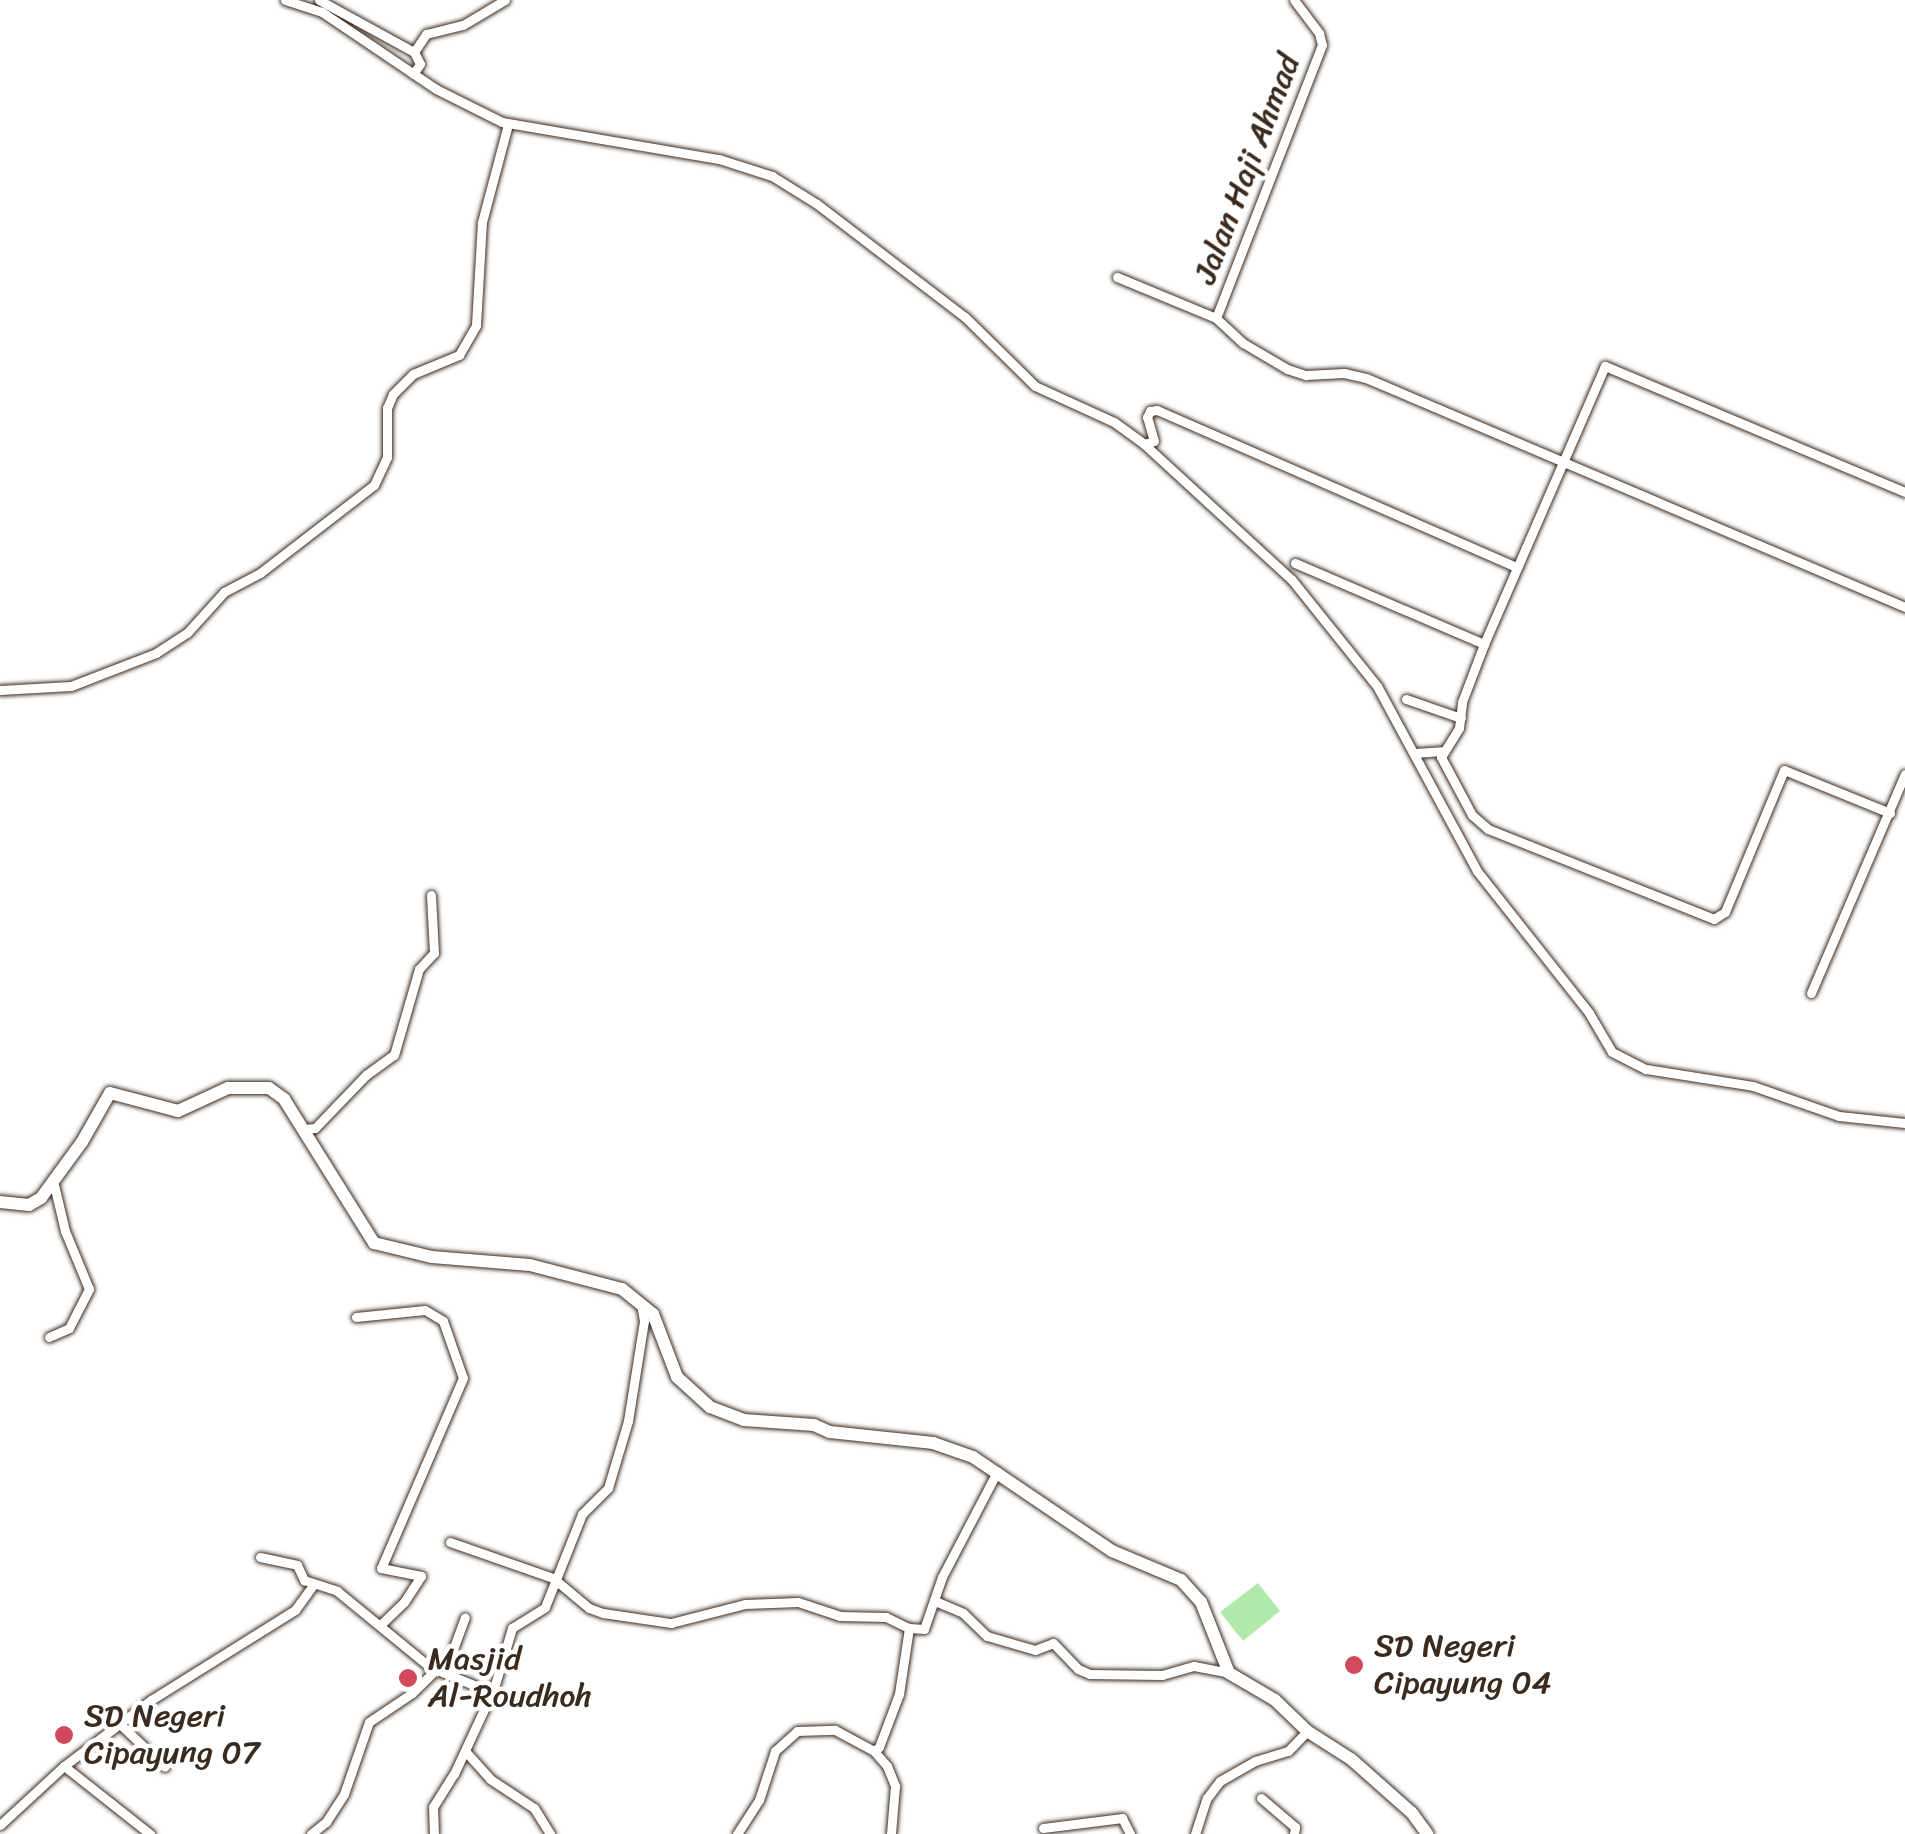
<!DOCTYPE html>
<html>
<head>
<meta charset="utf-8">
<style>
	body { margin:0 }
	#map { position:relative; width:1905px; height:1834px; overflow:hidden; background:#fff; font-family:Sriracha,sans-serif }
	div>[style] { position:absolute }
	.green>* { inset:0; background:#b1e8ab }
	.roads { filter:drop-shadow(0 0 2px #3b2a1e) drop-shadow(0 0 2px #3b2a1e) }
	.street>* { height:9px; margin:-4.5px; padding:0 4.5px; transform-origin:4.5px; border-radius:4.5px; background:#fff }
	.secondary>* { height:12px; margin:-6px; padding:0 6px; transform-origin:6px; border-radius:6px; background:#fff }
	.dots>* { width:28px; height:28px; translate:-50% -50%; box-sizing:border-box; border:5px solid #fff; border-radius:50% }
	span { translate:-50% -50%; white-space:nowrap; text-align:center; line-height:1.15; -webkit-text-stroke:9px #fff; paint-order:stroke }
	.street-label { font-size:32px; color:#3b2a1e }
	.poi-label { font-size:32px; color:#3b2a1e }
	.left { translate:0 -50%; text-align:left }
</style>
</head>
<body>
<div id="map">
	<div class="green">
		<i style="clip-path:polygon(1258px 1583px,1280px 1611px,1243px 1641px,1220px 1612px)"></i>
	</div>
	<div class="roads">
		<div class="street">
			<i style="left:285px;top:0;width:39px;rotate:18deg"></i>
			<i style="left:322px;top:12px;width:138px;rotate:34deg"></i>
			<i style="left:436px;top:89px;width:74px;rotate:26.6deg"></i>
			<i style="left:502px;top:122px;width:220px;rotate:9.7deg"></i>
			<i style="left:719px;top:159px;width:56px;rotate:17.8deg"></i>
			<i style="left:772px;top:176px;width:53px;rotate:31.9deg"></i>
			<i style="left:817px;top:204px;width:186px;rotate:37.4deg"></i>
			<i style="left:965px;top:317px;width:98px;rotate:44.6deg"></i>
			<i style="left:1035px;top:386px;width:87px;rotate:24.5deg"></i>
			<i style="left:1114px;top:422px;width:37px;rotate:36deg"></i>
			<i style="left:1144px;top:444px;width:201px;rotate:42.6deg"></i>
			<i style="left:1292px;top:580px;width:136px;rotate:51.3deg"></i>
			<i style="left:1377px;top:686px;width:210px;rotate:61.6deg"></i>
			<i style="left:1477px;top:871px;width:181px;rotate:51.7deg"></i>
			<i style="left:1589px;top:1013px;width:45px;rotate:59.5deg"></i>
			<i style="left:1612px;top:1052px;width:38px;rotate:27deg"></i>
			<i style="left:1646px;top:1069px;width:108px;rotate:9deg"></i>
			<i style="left:1753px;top:1086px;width:91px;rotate:19.2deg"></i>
			<i style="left:1839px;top:1116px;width:66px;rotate:6.1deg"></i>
			<i style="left:319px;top:0;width:108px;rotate:28.7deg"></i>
			<i style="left:414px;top:52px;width:13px;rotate:63deg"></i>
			<i style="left:420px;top:64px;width:12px;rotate:125deg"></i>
			<i style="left:414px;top:52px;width:22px;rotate:-56deg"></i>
			<i style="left:426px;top:34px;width:38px;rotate:-14deg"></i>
			<i style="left:463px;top:25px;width:49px;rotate:-30.8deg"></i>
			<i style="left:1117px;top:277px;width:107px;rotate:22.5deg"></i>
			<i style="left:1216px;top:318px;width:293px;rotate:-68.8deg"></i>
			<i style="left:1322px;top:45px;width:12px;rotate:-104deg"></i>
			<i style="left:1319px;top:33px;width:41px;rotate:-127.1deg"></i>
			<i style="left:1216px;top:318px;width:37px;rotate:43deg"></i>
			<i style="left:1243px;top:343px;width:51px;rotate:30.6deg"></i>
			<i style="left:1287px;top:369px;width:20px;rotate:18deg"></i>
			<i style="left:1306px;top:375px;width:38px;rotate:-3deg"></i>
			<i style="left:1344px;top:373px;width:23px;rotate:13deg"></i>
			<i style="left:1366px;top:378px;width:586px;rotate:23.02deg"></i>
			<i style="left:1144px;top:444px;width:10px;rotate:-17deg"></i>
			<i style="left:1154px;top:441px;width:25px;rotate:-106deg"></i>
			<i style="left:1147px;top:417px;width:7px;rotate:-63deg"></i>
			<i style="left:1150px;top:411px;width:7px;rotate:-8deg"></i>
			<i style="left:1157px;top:410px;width:393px;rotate:23.6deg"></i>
			<i style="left:1295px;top:563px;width:206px;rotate:23.2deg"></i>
			<i style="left:0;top:690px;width:71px;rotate:-3.2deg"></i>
			<i style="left:71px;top:686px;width:91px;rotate:-21.2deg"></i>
			<i style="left:156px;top:653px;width:37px;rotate:-33deg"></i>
			<i style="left:187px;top:633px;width:55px;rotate:-47.9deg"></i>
			<i style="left:224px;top:592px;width:41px;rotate:-27.8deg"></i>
			<i style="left:260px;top:573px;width:144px;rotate:-37.7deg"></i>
			<i style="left:374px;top:485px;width:31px;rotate:-65deg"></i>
			<i style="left:387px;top:457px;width:49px;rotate:-90deg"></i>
			<i style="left:387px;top:408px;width:15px;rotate:-67deg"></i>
			<i style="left:393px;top:394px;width:28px;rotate:-45deg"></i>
			<i style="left:413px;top:374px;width:50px;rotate:-22.4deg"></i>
			<i style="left:459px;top:355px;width:34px;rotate:-60deg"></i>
			<i style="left:476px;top:325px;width:103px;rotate:-86.7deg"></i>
			<i style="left:482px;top:222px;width:101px;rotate:-75.1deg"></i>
			<i style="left:1406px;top:699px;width:58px;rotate:19.1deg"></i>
			<i style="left:1415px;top:753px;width:27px;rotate:-4deg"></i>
			<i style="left:1890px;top:813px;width:114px;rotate:-157.9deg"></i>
			<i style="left:1784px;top:770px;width:154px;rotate:112.6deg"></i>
			<i style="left:1725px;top:912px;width:13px;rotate:148deg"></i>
			<i style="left:1714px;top:919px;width:243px;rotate:-158.3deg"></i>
			<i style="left:1488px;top:829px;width:21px;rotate:-139deg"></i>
			<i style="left:1472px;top:815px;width:66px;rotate:-118.1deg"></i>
			<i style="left:1441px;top:757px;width:34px;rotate:-58deg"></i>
			<i style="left:1459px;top:728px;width:26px;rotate:-83deg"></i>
			<i style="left:1462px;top:702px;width:62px;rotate:-69.2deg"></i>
			<i style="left:1484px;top:644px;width:303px;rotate:-66.5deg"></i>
			<i style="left:1605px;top:366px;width:325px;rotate:22.8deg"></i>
			<i style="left:1811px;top:993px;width:238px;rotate:-66.8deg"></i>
			<i style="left:303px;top:1129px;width:12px;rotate:-5deg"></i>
			<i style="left:315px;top:1128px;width:74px;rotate:-46.1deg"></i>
			<i style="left:366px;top:1075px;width:34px;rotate:-36deg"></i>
			<i style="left:394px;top:1055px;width:90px;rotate:-73.8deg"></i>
			<i style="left:419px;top:969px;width:22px;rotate:-47deg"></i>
			<i style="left:434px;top:953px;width:58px;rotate:-93deg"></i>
			<i style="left:356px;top:1317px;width:69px;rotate:-5.8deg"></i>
			<i style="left:425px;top:1310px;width:21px;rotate:31deg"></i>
			<i style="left:443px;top:1321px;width:60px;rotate:70.7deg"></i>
			<i style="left:463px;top:1378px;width:207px;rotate:113.3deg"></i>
			<i style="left:381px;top:1568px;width:41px;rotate:11.3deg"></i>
			<i style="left:421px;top:1576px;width:31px;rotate:123deg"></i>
			<i style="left:404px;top:1602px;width:33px;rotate:136deg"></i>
			<i style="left:49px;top:1337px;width:22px;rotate:-24deg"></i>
			<i style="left:69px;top:1328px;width:44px;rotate:-62.9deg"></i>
			<i style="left:89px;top:1289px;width:63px;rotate:-112.5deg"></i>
			<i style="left:65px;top:1231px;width:47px;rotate:-103.4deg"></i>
			<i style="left:450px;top:1542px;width:109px;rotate:19.3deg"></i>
			<i style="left:553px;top:1578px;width:47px;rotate:39.8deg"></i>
			<i style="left:589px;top:1608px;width:15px;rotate:20deg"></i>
			<i style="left:603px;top:1613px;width:69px;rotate:8.4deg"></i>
			<i style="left:671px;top:1623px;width:76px;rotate:-14.4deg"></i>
			<i style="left:745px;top:1604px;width:53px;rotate:-2.2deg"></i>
			<i style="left:798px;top:1602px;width:44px;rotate:18.4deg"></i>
			<i style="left:840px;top:1616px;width:46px;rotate:1.2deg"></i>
			<i style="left:886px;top:1617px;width:25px;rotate:26deg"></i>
			<i style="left:260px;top:1557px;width:38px;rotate:12deg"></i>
			<i style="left:297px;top:1565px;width:17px;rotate:65deg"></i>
			<i style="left:304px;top:1580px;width:35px;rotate:18deg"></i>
			<i style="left:337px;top:1591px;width:120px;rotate:39.3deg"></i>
			<i style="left:430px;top:1667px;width:66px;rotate:22.3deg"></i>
			<i style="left:935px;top:1601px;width:30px;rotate:23deg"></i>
			<i style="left:963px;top:1613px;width:33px;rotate:44deg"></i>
			<i style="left:987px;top:1636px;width:50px;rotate:16.3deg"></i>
			<i style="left:1035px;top:1650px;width:19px;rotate:-21deg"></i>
			<i style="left:1053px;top:1643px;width:36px;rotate:46deg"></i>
			<i style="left:1078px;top:1669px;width:13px;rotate:23deg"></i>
			<i style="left:1090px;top:1674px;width:72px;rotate:0.8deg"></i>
			<i style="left:1162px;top:1675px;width:33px;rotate:-16deg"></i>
			<i style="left:1194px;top:1666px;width:36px;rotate:11deg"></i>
			<i style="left:122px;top:1726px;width:59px;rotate:43.6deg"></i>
			<i style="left:874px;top:1751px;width:20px;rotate:49deg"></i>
			<i style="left:887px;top:1766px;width:22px;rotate:68deg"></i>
			<i style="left:895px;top:1786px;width:48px;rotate:94.8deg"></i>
			<i style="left:466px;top:1752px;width:36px;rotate:48deg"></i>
			<i style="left:490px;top:1779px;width:53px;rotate:33.4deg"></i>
			<i style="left:534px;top:1808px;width:31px;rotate:58deg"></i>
			<i style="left:64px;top:1766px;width:110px;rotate:38.3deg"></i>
			<i style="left:1261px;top:1798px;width:45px;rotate:40.5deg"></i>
			<i style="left:1295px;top:1827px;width:7px;rotate:98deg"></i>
			<i style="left:0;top:1825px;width:87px;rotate:-42.7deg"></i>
			<i style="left:64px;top:1766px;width:109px;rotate:-37.2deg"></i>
			<i style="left:151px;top:1700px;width:170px;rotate:-32deg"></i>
			<i style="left:295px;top:1610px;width:32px;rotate:-54deg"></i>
			<i style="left:1043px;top:1828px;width:80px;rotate:-7.2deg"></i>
			<i style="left:1122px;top:1818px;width:18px;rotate:63deg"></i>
			<i style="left:311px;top:1834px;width:19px;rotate:-39deg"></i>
			<i style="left:326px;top:1822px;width:33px;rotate:-57deg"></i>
			<i style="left:344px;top:1794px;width:76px;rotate:-70.9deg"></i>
			<i style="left:369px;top:1722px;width:52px;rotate:-34deg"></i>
			<i style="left:412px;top:1693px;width:54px;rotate:-44.3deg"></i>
			<i style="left:451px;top:1655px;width:40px;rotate:-69.8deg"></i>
			<i style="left:434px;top:1834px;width:27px;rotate:-92deg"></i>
			<i style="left:433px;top:1807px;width:39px;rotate:-58deg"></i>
			<i style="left:454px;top:1774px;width:95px;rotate:-65.1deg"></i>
			<i style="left:494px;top:1688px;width:63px;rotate:-73.3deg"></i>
			<i style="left:512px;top:1628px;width:39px;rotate:-32deg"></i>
			<i style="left:545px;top:1607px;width:100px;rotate:-68.3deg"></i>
			<i style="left:582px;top:1514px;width:37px;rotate:-45deg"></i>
			<i style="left:608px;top:1488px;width:70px;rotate:-73.4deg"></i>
			<i style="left:628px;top:1421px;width:101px;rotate:-80.9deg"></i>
			<i style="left:644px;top:1321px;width:17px;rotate:-100deg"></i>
			<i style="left:737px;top:1834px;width:40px;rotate:-57.1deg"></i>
			<i style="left:759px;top:1800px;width:52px;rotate:-71.9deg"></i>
			<i style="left:775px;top:1751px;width:30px;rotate:-42deg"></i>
			<i style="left:797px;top:1731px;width:38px;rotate:-2deg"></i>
			<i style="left:835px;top:1730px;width:44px;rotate:28.3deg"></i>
			<i style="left:874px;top:1751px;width:6px;rotate:-39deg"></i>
			<i style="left:879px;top:1747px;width:57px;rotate:-69.3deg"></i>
			<i style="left:899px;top:1694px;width:67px;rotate:-81.4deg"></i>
			<i style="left:909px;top:1628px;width:15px;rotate:4deg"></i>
			<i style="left:924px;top:1629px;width:55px;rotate:-70.9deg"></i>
			<i style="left:942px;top:1577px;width:119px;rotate:-62.4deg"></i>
			<i style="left:1195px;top:1834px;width:38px;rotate:-72deg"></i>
			<i style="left:1207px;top:1798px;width:21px;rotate:-53deg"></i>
			<i style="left:1220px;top:1781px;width:40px;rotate:-29.7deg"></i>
			<i style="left:1255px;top:1761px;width:34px;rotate:-17deg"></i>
			<i style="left:1288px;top:1751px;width:28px;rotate:-46deg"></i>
		</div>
		<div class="secondary">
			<i style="left:0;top:1202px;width:29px;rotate:6deg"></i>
			<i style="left:29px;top:1205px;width:14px;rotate:-30deg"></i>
			<i style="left:41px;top:1198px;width:69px;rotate:-53.8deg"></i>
			<i style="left:82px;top:1142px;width:56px;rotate:-60.3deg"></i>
			<i style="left:110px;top:1093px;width:70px;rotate:14.8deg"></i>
			<i style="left:178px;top:1111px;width:55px;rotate:-24.7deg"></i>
			<i style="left:228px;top:1088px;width:41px"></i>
			<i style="left:269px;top:1088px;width:19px;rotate:36deg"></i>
			<i style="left:284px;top:1099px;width:170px;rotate:58deg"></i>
			<i style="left:374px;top:1243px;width:60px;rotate:13.6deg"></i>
			<i style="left:432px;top:1257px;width:98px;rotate:4.7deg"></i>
			<i style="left:530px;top:1265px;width:95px;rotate:14.6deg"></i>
			<i style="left:622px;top:1289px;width:40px;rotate:39deg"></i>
			<i style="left:653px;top:1314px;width:67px;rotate:69.1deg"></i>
			<i style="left:677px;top:1377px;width:45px;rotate:42.3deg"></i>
			<i style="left:710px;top:1407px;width:36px;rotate:21deg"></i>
			<i style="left:744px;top:1420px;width:70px;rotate:4.1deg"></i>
			<i style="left:814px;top:1425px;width:17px;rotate:24deg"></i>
			<i style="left:830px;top:1432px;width:104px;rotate:6.1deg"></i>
			<i style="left:933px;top:1443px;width:42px;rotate:19.3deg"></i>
			<i style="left:973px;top:1457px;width:168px;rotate:34.1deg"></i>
			<i style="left:1112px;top:1551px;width:75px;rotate:22.8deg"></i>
			<i style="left:1181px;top:1580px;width:30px;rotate:48deg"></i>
			<i style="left:1201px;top:1602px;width:76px;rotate:68.5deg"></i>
			<i style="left:1229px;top:1673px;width:53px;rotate:30.4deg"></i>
			<i style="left:1275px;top:1700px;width:45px;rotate:44.1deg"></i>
			<i style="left:1307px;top:1731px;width:52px;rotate:32.5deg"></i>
			<i style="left:1351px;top:1759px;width:81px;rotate:41.5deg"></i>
			<i style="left:1412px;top:1813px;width:26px;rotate:54deg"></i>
		</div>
	</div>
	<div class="dots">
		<i style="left:1354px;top:1665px;background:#d1495b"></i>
		<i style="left:408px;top:1678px;background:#d1495b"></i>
		<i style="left:64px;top:1735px;background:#d1495b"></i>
	</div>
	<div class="street-label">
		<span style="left:1247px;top:169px;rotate:-69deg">Jalan Haji Ahmad</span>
	</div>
	<div class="poi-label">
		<span class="left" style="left:1374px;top:1665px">SD Negeri<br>Cipayung 04</span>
		<span class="left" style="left:428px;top:1678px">Masjid<br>Al-Roudhoh</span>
		<span class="left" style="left:84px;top:1735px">SD Negeri<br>Cipayung 07</span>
	</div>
</div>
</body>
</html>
